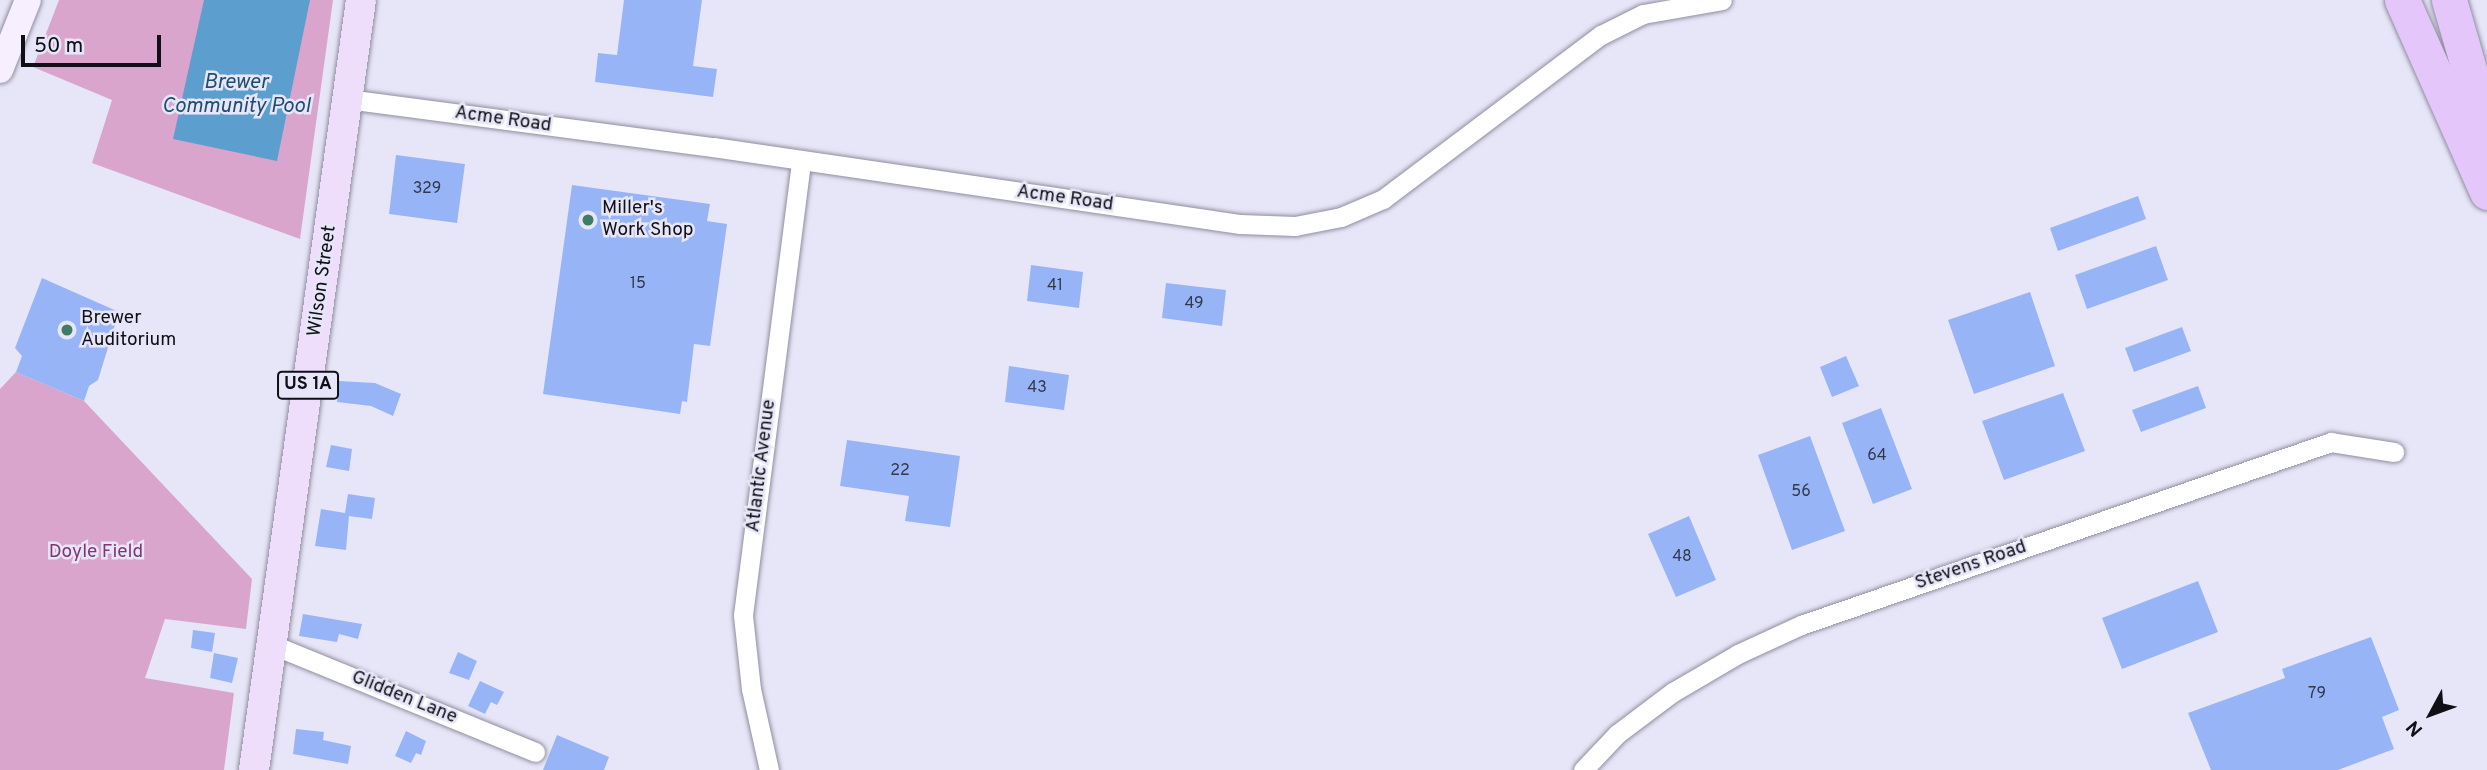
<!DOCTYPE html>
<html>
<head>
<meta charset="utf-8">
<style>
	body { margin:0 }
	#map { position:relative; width:2487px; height:770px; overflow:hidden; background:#e7e6f8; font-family:Overpass,sans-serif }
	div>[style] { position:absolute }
	.green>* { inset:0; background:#d9a5cd }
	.water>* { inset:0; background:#5c9fce }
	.building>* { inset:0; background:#97b5f6 }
	.roads { filter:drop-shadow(0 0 2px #8f8e9f) drop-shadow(0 0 2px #8f8e9f) }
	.minor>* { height:19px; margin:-9.5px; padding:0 9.5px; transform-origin:9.5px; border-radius:9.5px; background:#fff }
	.secondary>* { height:26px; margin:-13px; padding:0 13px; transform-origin:13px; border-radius:13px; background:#f7eefe }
	.primary>* { height:30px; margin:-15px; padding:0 15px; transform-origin:15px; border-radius:15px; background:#efddfc }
	.motorway>* { height:35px; margin:-17.5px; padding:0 17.5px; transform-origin:17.5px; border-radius:17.5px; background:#e4c6fa }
	.dots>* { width:19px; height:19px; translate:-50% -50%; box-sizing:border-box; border:4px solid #e7e6f8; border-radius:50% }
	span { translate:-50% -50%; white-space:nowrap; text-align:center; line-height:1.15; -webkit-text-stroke:5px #e7e6f8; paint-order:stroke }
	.number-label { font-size:16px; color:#31384d }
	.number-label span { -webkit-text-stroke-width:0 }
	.shield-label span { padding:2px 5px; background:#e7e6f8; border:2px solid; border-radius:5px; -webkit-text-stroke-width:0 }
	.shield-label { font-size:18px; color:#0f0f15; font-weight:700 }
	.street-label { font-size:19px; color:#0f0f15 }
	.poi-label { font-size:19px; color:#0f0f15 }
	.left { translate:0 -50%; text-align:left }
	.park-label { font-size:19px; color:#803673 }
	.water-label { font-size:21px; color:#1b4e6f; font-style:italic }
	.north { position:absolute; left:2396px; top:679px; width:70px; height:70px; -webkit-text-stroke:5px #e7e6f8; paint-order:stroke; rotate:229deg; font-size:19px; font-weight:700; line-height:28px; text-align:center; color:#0f0f15 }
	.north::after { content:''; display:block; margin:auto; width:24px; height:32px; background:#0f0f15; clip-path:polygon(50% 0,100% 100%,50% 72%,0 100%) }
	.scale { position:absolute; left:21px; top:35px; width:140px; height:32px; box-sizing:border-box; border:4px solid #0f0f15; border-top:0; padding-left:9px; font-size:21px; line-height:24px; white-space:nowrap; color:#0f0f15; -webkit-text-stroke:5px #e7e6f8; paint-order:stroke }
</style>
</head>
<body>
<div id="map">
	<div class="green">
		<i style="clip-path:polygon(59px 0,333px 0,300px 239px,92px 163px,112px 100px,33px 67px)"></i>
		<i style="clip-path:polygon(16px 372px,84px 401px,252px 579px,246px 629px,165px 619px,145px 678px,234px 693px,224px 770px,0 770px,0 389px)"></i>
	</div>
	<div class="water">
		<i style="clip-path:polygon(204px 0,310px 0,277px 161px,173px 139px)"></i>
	</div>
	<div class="building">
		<i style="clip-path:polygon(624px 0,702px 0,693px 66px,717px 69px,713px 97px,595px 82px,598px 53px,617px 55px)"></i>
		<i style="clip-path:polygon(396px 155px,465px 164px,457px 223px,389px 214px)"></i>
		<i style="clip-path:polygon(572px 185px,710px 204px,707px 221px,727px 224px,710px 346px,694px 344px,687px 402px,682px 401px,680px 414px,543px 394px)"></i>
		<i style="clip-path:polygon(2138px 196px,2146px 219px,2058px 251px,2050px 228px)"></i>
		<i style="clip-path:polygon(2156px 246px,2168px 280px,2087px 309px,2075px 275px)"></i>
		<i style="clip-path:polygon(1031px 265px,1083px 272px,1079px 308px,1027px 301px)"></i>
		<i style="clip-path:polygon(42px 278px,119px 312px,98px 380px,89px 386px,84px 401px,16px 372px,22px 356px,15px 348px)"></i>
		<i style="clip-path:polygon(1166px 283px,1226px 290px,1222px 326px,1162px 318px)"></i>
		<i style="clip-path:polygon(2030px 292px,2055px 366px,1974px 394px,1948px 320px)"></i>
		<i style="clip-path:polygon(2182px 327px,2191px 351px,2134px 372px,2125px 348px)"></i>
		<i style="clip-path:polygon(1846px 356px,1859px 386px,1832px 397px,1820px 367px)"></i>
		<i style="clip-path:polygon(1009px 366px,1069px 375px,1064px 410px,1005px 402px)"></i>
		<i style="clip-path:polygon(339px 381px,375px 383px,401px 394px,393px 416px,371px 406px,337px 402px)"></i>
		<i style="clip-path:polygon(2198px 386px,2206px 408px,2141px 432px,2132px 410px)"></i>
		<i style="clip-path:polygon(2063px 393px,2085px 451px,2004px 480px,1982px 421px)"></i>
		<i style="clip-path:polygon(1881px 408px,1912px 489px,1873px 504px,1842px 423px)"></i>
		<i style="clip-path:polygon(1810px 436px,1845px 531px,1792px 550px,1758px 455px)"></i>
		<i style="clip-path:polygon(847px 440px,960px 456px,950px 527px,905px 521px,909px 496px,840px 486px)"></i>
		<i style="clip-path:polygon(331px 445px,352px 449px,349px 471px,326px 467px)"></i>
		<i style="clip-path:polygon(348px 494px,375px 498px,372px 519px,349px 516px,346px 550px,315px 546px,321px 509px,345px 513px)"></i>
		<i style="clip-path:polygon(1689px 516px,1716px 580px,1676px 597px,1648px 534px)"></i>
		<i style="clip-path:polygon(2198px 581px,2218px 632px,2122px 669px,2102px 618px)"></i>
		<i style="clip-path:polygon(303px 614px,362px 624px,358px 639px,339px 634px,337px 642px,299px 636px)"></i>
		<i style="clip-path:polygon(193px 630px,215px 633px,212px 652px,191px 648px)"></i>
		<i style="clip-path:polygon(2371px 637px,2399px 710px,2382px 717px,2394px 749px,2338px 770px,2211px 770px,2188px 713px,2285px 678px,2282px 669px)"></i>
		<i style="clip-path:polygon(458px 652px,477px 661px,469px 680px,449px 673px)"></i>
		<i style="clip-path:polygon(214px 653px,238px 658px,232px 683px,210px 678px)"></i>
		<i style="clip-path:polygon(480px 681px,504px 692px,497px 705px,491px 702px,485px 714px,468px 706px)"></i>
		<i style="clip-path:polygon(296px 729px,324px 732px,323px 740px,351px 746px,348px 764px,293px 754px)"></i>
		<i style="clip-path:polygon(406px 731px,426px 741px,421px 755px,416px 753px,411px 763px,395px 756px)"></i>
		<i style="clip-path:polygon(557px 735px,609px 757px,604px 770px,543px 770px)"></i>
	</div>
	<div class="roads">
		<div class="minor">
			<i style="left:347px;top:99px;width:369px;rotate:7.5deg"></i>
			<i style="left:713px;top:147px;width:533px;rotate:8.31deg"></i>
			<i style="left:1240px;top:224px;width:55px;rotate:2.1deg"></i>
			<i style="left:1295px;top:226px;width:47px;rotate:-11.1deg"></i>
			<i style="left:1341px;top:217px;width:46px;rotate:-23.2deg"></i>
			<i style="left:1383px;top:199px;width:273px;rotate:-37deg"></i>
			<i style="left:1601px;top:35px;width:47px;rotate:-26.6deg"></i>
			<i style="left:1643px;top:14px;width:80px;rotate:-10deg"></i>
			<i style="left:273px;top:645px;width:283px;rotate:22.2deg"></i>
			<i style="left:769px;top:770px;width:83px;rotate:-102.5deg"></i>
			<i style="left:751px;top:689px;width:74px;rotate:-96.2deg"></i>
			<i style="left:743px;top:615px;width:458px;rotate:-82.7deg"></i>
			<i style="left:1583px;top:770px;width:50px;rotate:-46.6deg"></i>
			<i style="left:1617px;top:734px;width:70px;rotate:-36.9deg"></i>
			<i style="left:1673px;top:692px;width:75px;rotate:-30.3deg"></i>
			<i style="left:1738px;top:654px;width:69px;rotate:-24.7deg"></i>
			<i style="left:1801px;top:625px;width:561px;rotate:-19.05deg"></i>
			<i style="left:2331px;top:442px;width:64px;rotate:9deg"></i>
		</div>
		<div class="secondary">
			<i style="left:0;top:70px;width:75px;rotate:-68.2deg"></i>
		</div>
		<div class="primary">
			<i style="left:254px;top:770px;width:777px;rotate:-82.09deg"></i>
		</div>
		<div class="motorway">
			<i style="left:2402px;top:0;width:210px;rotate:66.1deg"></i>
			<i style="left:2449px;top:0;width:137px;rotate:73.9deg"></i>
		</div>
	</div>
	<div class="dots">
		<i style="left:588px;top:220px;background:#3e7c68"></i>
		<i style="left:67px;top:330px;background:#3e7c68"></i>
	</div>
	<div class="number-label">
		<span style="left:427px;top:189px">329</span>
		<span style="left:638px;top:284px">15</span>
		<span style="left:1055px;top:286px">41</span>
		<span style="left:1194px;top:304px">49</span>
		<span style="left:1037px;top:388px">43</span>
		<span style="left:1877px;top:456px">64</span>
		<span style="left:900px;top:471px">22</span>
		<span style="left:1801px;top:492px">56</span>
		<span style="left:1682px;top:557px">48</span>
		<span style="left:2317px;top:694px">79</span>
	</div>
	<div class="shield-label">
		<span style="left:308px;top:385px">US 1A</span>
	</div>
	<div class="street-label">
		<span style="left:503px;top:120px;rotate:8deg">Acme Road</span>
		<span style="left:1065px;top:199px;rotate:8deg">Acme Road</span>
		<span style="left:323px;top:281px;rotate:-82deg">Wilson Street</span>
		<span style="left:762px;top:466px;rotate:-83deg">Atlantic Avenue</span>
		<span style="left:1971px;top:566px;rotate:-19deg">Stevens Road</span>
		<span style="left:404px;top:698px;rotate:22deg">Glidden Lane</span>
	</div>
	<div class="poi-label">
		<span class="left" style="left:602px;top:220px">Miller's<br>Work Shop</span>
		<span class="left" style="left:81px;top:330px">Brewer<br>Auditorium</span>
	</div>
	<div class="park-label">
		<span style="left:96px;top:553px">Doyle Field</span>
	</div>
	<div class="water-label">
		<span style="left:236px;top:95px">Brewer<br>Community Pool</span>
	</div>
	<div class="north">N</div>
	<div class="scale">50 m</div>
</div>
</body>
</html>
